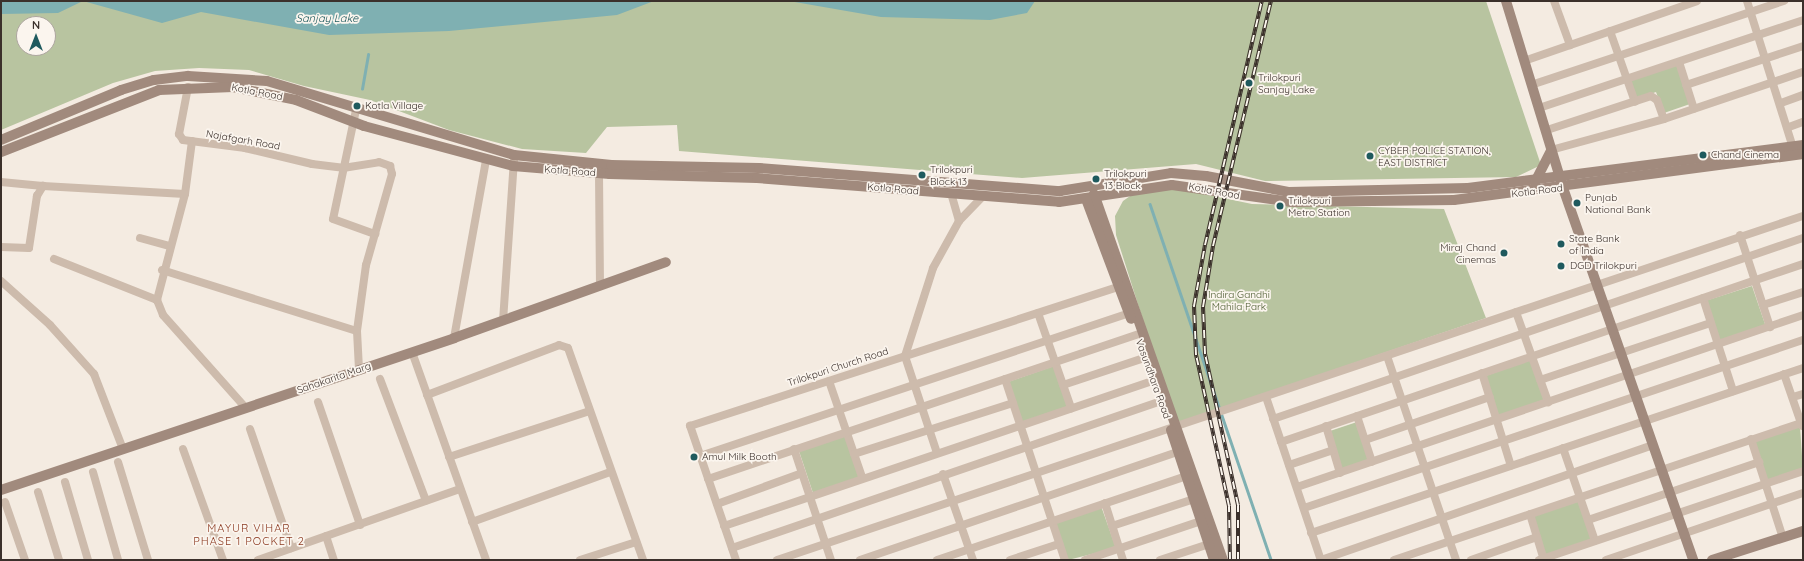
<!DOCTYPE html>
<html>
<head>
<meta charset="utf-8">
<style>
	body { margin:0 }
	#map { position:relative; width:1804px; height:561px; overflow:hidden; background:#f4ebe1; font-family:Quicksand,sans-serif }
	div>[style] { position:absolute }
	.green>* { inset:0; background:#b8c4a0 }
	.water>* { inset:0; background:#7fb0b2 }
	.stream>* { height:2.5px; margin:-1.25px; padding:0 1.25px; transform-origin:1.25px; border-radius:1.25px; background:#7fb0b2 }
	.street>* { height:8px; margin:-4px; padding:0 4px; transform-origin:4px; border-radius:4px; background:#cdbbac }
	.secondary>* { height:10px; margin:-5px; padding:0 5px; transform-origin:5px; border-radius:5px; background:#a18a7d }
	.rail>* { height:4px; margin-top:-2px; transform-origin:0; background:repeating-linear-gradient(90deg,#fbf5ee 0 8px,#3b302b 0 16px); box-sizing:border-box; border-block:1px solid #3b302b }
	.dots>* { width:11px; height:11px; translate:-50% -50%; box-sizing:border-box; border:2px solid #fbf5ee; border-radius:50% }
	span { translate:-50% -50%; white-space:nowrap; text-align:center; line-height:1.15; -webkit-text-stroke:3.5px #fbf5ee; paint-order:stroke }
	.poi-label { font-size:10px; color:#3b302b }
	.left { translate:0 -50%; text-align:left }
	.right { translate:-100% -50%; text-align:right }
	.street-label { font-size:10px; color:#3b302b }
	.park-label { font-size:10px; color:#4a5a2e }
	.water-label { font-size:11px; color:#1f5a5e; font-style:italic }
	.neighbourhood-label { font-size:11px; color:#8c3b22; letter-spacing:1px }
	.frame { position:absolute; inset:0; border:2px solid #3b302b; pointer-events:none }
	.north { position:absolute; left:16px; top:16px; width:40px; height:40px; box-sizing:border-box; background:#fbf5ee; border:1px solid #aea6a0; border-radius:50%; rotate:0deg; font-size:11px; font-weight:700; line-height:16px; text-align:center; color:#3b302b }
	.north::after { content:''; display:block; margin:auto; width:14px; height:18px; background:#1f5a5e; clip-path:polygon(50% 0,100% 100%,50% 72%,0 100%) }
</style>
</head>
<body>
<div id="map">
	<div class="green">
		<i style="clip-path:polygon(evenodd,1px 1px,1486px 1px,1541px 165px,1516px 177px,1265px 181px,1196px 164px,1022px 178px,679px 151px,677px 125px,607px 127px,586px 153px,522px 149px,449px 130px,370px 100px,304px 86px,249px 70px,199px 68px,155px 71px,113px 83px,1px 130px,1px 1px,24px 24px,48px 24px,48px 48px,24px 48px,24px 24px)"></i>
		<i style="clip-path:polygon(1677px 65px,1690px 104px,1664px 113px,1656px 92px,1636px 99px,1630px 81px)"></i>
		<i style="clip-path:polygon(1175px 188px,1252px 204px,1444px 209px,1486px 318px,1176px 424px,1116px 235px,1115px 216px,1123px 201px,1133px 194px)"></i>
		<i style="clip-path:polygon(1752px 286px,1766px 327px,1719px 343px,1705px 301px)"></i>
		<i style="clip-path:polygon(1531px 360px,1546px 402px,1499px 417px,1485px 376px)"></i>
		<i style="clip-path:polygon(1054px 366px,1069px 407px,1021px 423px,1008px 382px)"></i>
		<i style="clip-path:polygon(1357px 422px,1369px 460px,1342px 469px,1330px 431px)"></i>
		<i style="clip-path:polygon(1800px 426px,1803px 471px,1767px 483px,1753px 441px)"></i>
		<i style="clip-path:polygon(846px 436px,860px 477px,813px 493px,799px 451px)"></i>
		<i style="clip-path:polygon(1579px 500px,1593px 541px,1546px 557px,1532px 516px)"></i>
		<i style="clip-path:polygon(1101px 506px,1116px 548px,1068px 560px,1055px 522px)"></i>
	</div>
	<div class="water">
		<i style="clip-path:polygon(1px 1px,654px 1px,617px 15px,449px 31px,329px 35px,201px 12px,162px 23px,83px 1px,58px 13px,1px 14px)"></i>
		<i style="clip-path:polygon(789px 1px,1035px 1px,1027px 13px,990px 20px,881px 17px)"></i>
	</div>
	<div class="stream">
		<i style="left:362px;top:89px;width:35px;rotate:-80deg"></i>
		<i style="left:1150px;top:204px;width:376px;rotate:71.2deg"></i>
	</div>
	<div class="street">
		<i style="left:1554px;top:1px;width:47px;rotate:70deg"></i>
		<i style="left:1747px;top:1px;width:157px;rotate:72.6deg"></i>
		<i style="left:1610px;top:31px;width:75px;rotate:70.6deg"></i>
		<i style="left:1524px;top:61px;width:183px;rotate:-19.1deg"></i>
		<i style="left:1679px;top:62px;width:49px;rotate:72.3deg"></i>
		<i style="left:1531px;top:85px;width:267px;rotate:-18.4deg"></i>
		<i style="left:1686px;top:85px;width:123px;rotate:-18.4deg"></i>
		<i style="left:188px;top:87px;width:48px;rotate:100.8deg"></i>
		<i style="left:179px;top:134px;width:7px;rotate:56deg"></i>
		<i style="left:183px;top:140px;width:63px;rotate:7.4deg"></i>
		<i style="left:245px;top:148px;width:69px;rotate:13.4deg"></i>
		<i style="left:312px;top:164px;width:31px;rotate:7deg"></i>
		<i style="left:343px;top:168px;width:36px;rotate:-9deg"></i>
		<i style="left:379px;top:162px;width:12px;rotate:20deg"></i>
		<i style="left:390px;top:166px;width:8px;rotate:76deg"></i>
		<i style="left:392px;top:174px;width:95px;rotate:105.9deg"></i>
		<i style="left:366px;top:265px;width:67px;rotate:97.8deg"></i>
		<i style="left:357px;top:331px;width:38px;rotate:87deg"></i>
		<i style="left:1781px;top:103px;width:23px;rotate:-20deg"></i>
		<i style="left:1539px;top:108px;width:278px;rotate:-18.4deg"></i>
		<i style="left:356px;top:110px;width:111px;rotate:101.9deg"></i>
		<i style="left:333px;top:219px;width:45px;rotate:19.7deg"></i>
		<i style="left:1789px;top:127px;width:15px;rotate:-20deg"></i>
		<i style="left:1547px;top:130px;width:109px;rotate:-18.1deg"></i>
		<i style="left:1651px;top:96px;width:7px;rotate:34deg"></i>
		<i style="left:1657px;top:100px;width:20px;rotate:70deg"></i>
		<i style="left:192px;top:141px;width:53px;rotate:97.5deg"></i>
		<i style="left:185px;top:194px;width:110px;rotate:104.8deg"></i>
		<i style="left:157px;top:300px;width:16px;rotate:68deg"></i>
		<i style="left:163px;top:315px;width:125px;rotate:48.3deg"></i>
		<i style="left:1551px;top:150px;width:117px;rotate:-15.3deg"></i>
		<i style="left:1664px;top:119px;width:147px;rotate:-18.7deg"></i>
		<i style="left:599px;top:173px;width:112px;rotate:89.5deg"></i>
		<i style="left:1px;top:182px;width:42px;rotate:5.4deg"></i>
		<i style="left:951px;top:193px;width:29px;rotate:74deg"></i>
		<i style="left:1740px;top:235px;width:97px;rotate:71.9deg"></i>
		<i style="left:140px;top:238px;width:30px;rotate:15deg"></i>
		<i style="left:1px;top:247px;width:28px;rotate:2deg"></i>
		<i style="left:29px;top:248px;width:53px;rotate:-81.3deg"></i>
		<i style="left:37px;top:196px;width:12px;rotate:-59deg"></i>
		<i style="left:43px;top:186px;width:142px;rotate:3.2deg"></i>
		<i style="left:54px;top:259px;width:111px;rotate:21.7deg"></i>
		<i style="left:162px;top:270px;width:204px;rotate:17.4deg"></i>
		<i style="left:1px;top:281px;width:66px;rotate:41.9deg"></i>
		<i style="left:50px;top:325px;width:66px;rotate:48.1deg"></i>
		<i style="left:94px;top:374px;width:80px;rotate:68.9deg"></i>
		<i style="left:1703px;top:298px;width:98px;rotate:72.1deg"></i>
		<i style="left:1763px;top:305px;width:42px;rotate:-18deg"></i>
		<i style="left:1516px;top:312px;width:96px;rotate:70.4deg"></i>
		<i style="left:1038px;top:313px;width:101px;rotate:70.8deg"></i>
		<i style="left:503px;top:321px;width:161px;rotate:-86.1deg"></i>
		<i style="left:454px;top:338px;width:181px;rotate:-79.8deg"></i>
		<i style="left:412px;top:352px;width:221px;rotate:70.4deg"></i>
		<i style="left:1387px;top:356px;width:215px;rotate:71.3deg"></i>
		<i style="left:1482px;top:373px;width:97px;rotate:72.7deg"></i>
		<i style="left:1784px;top:374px;width:55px;rotate:70.9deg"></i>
		<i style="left:380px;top:379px;width:130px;rotate:69.3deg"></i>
		<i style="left:1005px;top:379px;width:191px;rotate:71.7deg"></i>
		<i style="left:1540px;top:380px;width:179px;rotate:-18.5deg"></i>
		<i style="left:829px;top:381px;width:102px;rotate:71deg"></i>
		<i style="left:1063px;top:385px;width:85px;rotate:-18.4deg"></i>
		<i style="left:427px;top:395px;width:141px;rotate:-20.7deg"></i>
		<i style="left:559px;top:345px;width:9px;rotate:18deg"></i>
		<i style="left:568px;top:348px;width:225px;rotate:70.5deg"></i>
		<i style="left:1266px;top:397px;width:172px;rotate:71.4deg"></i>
		<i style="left:1793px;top:397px;width:10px;rotate:-17deg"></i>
		<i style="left:318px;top:402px;width:130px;rotate:71.1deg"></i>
		<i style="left:1357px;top:416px;width:48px;rotate:71.9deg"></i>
		<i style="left:1273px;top:419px;width:560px;rotate:-18.86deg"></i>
		<i style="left:1326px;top:426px;width:49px;rotate:73.4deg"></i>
		<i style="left:250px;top:429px;width:126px;rotate:71deg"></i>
		<i style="left:1751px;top:439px;width:104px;rotate:72.1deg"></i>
		<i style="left:1365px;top:440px;width:132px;rotate:-19deg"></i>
		<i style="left:1281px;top:442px;width:552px;rotate:-18.83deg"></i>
		<i style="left:1563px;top:448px;width:98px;rotate:71deg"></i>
		<i style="left:183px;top:449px;width:118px;rotate:70.2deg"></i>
		<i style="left:794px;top:449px;width:117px;rotate:71.6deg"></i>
		<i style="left:937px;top:453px;width:102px;rotate:-108.3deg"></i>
		<i style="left:905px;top:356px;width:92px;rotate:-72.3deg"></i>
		<i style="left:933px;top:268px;width:54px;rotate:-61deg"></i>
		<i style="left:959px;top:221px;width:33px;rotate:-46deg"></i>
		<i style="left:854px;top:454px;width:167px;rotate:-17.8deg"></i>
		<i style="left:700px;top:456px;width:452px;rotate:-18.4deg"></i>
		<i style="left:449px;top:457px;width:148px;rotate:-18.1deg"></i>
		<i style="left:118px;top:462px;width:102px;rotate:73deg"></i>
		<i style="left:1289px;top:465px;width:46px;rotate:-18.8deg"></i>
		<i style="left:93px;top:472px;width:91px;rotate:74.1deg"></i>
		<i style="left:943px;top:474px;width:91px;rotate:70.8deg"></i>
		<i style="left:708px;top:479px;width:453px;rotate:-18.6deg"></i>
		<i style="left:65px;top:482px;width:81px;rotate:73.6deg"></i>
		<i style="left:1297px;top:487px;width:534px;rotate:-18.77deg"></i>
		<i style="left:38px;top:492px;width:71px;rotate:72.8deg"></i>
		<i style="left:5px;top:502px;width:61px;rotate:71deg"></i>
		<i style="left:1105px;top:503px;width:60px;rotate:72.5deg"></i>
		<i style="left:717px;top:504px;width:90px;rotate:-20deg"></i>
		<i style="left:1304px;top:508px;width:527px;rotate:-18.61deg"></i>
		<i style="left:1530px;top:514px;width:48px;rotate:73.1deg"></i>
		<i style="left:1588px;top:520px;width:181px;rotate:-18.7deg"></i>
		<i style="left:472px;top:522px;width:147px;rotate:-19.9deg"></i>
		<i style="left:724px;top:526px;width:453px;rotate:-18.7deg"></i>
		<i style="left:1112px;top:526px;width:86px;rotate:-18.2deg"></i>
		<i style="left:1311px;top:533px;width:519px;rotate:-18.54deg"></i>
		<i style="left:326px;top:536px;width:25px;rotate:72deg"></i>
		<i style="left:732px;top:548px;width:453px;rotate:-18.9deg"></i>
		<i style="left:258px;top:560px;width:214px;rotate:-19.4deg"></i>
		<i style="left:580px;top:560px;width:59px;rotate:-17.8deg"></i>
		<i style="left:736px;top:560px;width:142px;rotate:-108.9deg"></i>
		<i style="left:690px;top:426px;width:456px;rotate:-18deg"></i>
		<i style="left:777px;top:560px;width:1082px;rotate:-18.54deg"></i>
		<i style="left:860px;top:560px;width:336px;rotate:-18.8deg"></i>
		<i style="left:937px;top:560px;width:263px;rotate:-18.6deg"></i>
		<i style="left:1010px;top:560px;width:52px;rotate:-18.1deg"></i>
		<i style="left:1085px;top:560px;width:122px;rotate:-18.6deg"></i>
		<i style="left:1160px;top:560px;width:52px;rotate:-18.1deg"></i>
		<i style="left:1321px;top:560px;width:351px;rotate:-19.1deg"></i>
		<i style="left:1394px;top:560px;width:432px;rotate:-18.6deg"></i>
		<i style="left:1471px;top:560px;width:70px;rotate:-19.2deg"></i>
		<i style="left:1539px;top:560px;width:279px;rotate:-18.6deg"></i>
		<i style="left:1606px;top:560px;width:208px;rotate:-18.8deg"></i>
	</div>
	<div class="secondary">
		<i style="left:1506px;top:1px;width:195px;rotate:73deg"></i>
		<i style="left:1563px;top:188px;width:394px;rotate:70.7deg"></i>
		<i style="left:1px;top:140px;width:130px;rotate:-22.6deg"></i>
		<i style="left:121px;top:90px;width:34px;rotate:-17deg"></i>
		<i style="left:154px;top:80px;width:34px;rotate:-7deg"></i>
		<i style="left:188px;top:76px;width:79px;rotate:3.6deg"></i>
		<i style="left:267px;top:81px;width:258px;rotate:16.7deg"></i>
		<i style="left:514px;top:155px;width:98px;rotate:5.9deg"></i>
		<i style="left:611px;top:165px;width:148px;rotate:1.2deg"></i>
		<i style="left:759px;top:168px;width:302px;rotate:4.4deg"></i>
		<i style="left:1060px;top:191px;width:112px;rotate:-9.2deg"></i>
		<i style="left:1171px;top:173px;width:35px;rotate:5deg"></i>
		<i style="left:1206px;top:176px;width:85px;rotate:10.9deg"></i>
		<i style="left:1289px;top:192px;width:179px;rotate:-1.3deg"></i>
		<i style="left:1468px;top:188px;width:338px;rotate:-7.3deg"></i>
		<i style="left:1px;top:152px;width:170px;rotate:-21.4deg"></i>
		<i style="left:159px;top:90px;width:74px;rotate:-2.3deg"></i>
		<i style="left:233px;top:87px;width:64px;rotate:11.7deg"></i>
		<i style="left:296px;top:100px;width:73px;rotate:20.9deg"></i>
		<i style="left:364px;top:126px;width:154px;rotate:15deg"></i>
		<i style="left:513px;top:166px;width:97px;rotate:4.7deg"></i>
		<i style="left:610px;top:174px;width:147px;rotate:1.6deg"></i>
		<i style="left:757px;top:178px;width:303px;rotate:4.5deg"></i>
		<i style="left:1059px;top:202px;width:114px;rotate:-8.6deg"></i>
		<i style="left:1172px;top:185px;width:121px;rotate:8.1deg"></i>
		<i style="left:1292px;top:202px;width:162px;rotate:-0.7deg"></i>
		<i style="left:1454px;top:200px;width:352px;rotate:-7.5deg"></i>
		<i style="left:1535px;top:182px;width:36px;rotate:-63deg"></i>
		<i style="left:1094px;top:194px;width:388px;rotate:70.6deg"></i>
		<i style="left:1086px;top:199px;width:128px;rotate:69.4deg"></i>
		<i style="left:1171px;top:430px;width:137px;rotate:71.7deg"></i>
		<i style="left:1px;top:490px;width:478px;rotate:-18.5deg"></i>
		<i style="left:454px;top:338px;width:225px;rotate:-19.7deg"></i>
		<i style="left:1712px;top:560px;width:96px;rotate:-17.7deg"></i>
	</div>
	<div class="rail">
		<i style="left:1230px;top:560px;width:54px;rotate:-91.1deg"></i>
		<i style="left:1229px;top:506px;width:155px;rotate:-102.3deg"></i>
		<i style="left:1196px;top:355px;width:49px;rotate:-92.3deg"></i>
		<i style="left:1194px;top:306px;width:62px;rotate:-79.8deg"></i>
		<i style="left:1205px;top:245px;width:251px;rotate:-76.9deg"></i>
		<i style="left:1238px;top:560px;width:55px;rotate:-90deg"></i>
		<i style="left:1238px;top:505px;width:155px;rotate:-102.3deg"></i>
		<i style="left:1205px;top:354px;width:47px;rotate:-92.4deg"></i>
		<i style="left:1203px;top:307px;width:62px;rotate:-80.7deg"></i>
		<i style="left:1213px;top:246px;width:252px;rotate:-76.7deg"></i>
	</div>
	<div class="dots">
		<i style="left:1249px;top:83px;background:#1f5a5e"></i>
		<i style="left:357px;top:106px;background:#1f5a5e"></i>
		<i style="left:1703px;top:155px;background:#1f5a5e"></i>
		<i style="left:1370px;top:156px;background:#1f5a5e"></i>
		<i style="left:922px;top:175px;background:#1f5a5e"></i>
		<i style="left:1096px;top:179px;background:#1f5a5e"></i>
		<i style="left:1577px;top:203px;background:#1f5a5e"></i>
		<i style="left:1280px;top:206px;background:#1f5a5e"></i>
		<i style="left:1561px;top:244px;background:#1f5a5e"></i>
		<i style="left:1504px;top:253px;background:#1f5a5e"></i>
		<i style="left:1561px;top:266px;background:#1f5a5e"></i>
		<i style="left:694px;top:457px;background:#1f5a5e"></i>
	</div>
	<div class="poi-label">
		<span class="left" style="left:1258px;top:83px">Trilokpuri<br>Sanjay Lake</span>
		<span class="left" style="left:365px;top:106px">Kotla Village</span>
		<span class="left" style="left:1378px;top:156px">CYBER POLICE STATION,<br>EAST DISTRICT</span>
		<span class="left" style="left:1711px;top:155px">Chand Cinema</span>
		<span class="left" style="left:930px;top:175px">Trilokpuri<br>Block 13</span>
		<span class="left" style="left:1104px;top:179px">Trilokpuri<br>13 Block</span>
		<span class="left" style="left:1585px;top:203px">Punjab<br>National Bank</span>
		<span class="left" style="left:1288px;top:206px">Trilokpuri<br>Metro Station</span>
		<span class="left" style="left:1569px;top:244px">State Bank<br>of India</span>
		<span class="right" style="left:1496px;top:253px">Miraj Chand<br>Cinemas</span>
		<span class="left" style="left:1570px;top:266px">DGD Trilokpuri</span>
		<span class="left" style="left:702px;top:457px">Amul Milk Booth</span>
	</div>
	<div class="street-label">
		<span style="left:257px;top:92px;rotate:11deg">Kotla Road</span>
		<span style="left:243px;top:140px;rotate:10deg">Najafgarh Road</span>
		<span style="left:570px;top:171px;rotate:4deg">Kotla Road</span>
		<span style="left:893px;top:189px;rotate:5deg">Kotla Road</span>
		<span style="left:1214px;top:191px;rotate:11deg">Kotla Road</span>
		<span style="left:1537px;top:191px;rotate:-7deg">Kotla Road</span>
		<span style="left:838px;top:367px;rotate:-18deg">Trilokpuri Church Road</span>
		<span style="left:334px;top:378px;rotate:-19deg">Sahakarita Marg</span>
		<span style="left:1153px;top:379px;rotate:70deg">Vasundhara Road</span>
	</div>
	<div class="park-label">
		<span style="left:1239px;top:300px">Indira Gandhi<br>Mahila Park</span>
	</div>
	<div class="water-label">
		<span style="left:327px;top:18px">Sanjay Lake</span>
	</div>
	<div class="neighbourhood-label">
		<span style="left:249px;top:535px">MAYUR VIHAR<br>PHASE 1 POCKET 2</span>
	</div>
	<div class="frame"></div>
	<div class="north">N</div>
</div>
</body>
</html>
